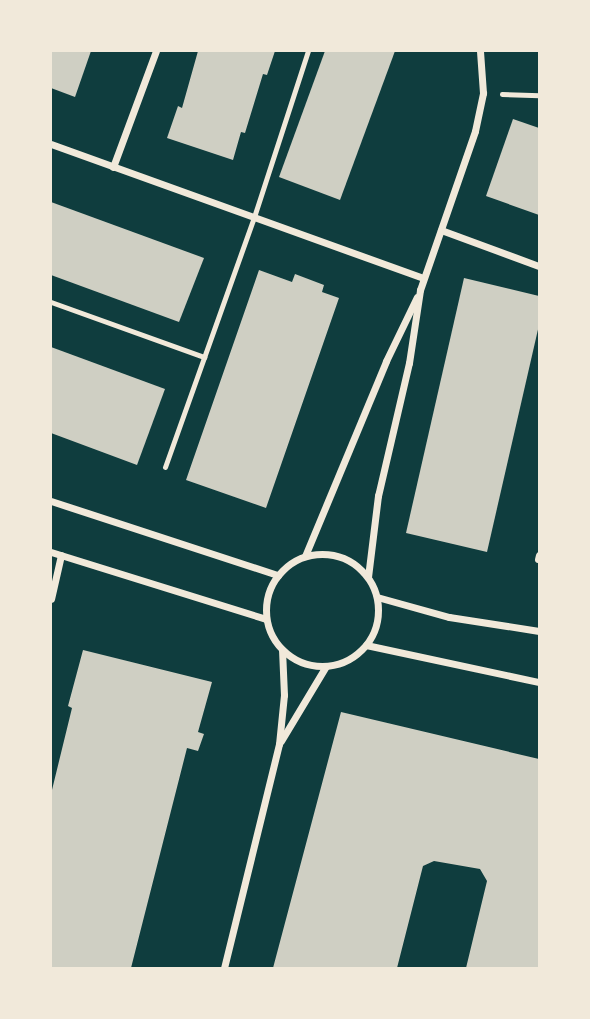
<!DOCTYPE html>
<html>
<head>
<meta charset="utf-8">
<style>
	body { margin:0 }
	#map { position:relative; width:590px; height:1019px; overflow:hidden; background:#0f3d3e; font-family:Mulish,sans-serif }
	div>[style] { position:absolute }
	.building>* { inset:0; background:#cfcfc3 }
	.path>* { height:4.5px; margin:-2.25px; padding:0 2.25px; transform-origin:2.25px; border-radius:2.25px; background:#f1e9da }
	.service>* { height:5px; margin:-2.5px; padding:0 2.5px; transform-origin:2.5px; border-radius:2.5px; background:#f1e9da }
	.minor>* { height:7px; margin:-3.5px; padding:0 3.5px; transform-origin:3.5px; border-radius:3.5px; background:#f1e9da }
	.minor>.ring { margin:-3.5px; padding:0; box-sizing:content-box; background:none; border:7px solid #f1e9da; border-radius:50% }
	span { translate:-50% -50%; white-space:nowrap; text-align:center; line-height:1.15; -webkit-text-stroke:5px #f1e9da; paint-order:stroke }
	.frame { position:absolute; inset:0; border:52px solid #f1e9da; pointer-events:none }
</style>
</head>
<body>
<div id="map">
	<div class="building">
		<i style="clip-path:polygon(51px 51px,91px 51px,75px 97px,51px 88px)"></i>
		<i style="clip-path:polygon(198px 51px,275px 51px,267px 75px,263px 74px,245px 133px,241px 132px,233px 160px,167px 138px,178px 106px,182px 108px)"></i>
		<i style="clip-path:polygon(325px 51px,395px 51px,340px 200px,279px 177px)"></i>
		<i style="clip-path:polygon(513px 119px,539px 128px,539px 215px,486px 196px)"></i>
		<i style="clip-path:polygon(51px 202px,204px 258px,179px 322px,51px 275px)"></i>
		<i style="clip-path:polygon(259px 270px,292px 282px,295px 274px,324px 285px,322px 292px,339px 298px,266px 508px,186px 480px)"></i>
		<i style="clip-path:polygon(464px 278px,539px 296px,539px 325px,487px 552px,406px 533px)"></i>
		<i style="clip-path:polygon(51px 347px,165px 389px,137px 465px,51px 433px)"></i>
		<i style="clip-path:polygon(83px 650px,212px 682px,198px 732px,204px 734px,198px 751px,187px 748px,131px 968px,51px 968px,51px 794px,72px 708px,68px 706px)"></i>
		<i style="clip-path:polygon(341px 712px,539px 759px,539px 968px,466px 968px,487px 881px,480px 869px,434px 861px,423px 866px,397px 968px,273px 968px)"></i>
	</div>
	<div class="path">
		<i style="left:502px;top:94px;width:37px;rotate:2deg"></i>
	</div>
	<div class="service">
		<i style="left:51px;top:302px;width:163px;rotate:19.8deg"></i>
		<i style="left:165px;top:467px;width:265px;rotate:-70.4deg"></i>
		<i style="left:254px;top:217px;width:175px;rotate:-72deg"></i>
	</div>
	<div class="minor">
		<i style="left:51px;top:144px;width:395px;rotate:19.8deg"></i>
		<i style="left:113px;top:167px;width:124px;rotate:-69.7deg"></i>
		<i style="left:441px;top:230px;width:104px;rotate:20.2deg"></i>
		<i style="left:51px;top:501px;width:239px;rotate:18.1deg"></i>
		<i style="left:51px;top:552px;width:225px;rotate:17.3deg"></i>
		<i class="ring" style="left:266px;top:554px;width:105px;height:105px"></i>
		<i style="left:305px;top:556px;width:211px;rotate:-67.4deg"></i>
		<i style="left:386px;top:361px;width:71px;rotate:-64.2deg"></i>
		<i style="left:538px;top:559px;width:4px;rotate:-76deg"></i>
		<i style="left:368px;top:577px;width:82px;rotate:-83deg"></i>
		<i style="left:378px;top:496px;width:137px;rotate:-76.9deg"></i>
		<i style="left:409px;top:363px;width:74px;rotate:-81.4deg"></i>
		<i style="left:420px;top:290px;width:168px;rotate:-70.9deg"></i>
		<i style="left:475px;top:131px;width:39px;rotate:-78deg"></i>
		<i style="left:483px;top:93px;width:42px;rotate:-94.1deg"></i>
		<i style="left:377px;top:597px;width:75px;rotate:15.5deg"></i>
		<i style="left:449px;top:617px;width:91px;rotate:8.8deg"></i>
		<i style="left:51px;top:599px;width:45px;rotate:-77.2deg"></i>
		<i style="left:366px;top:645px;width:177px;rotate:12.1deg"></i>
		<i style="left:281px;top:741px;width:87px;rotate:-59deg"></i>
		<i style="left:224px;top:968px;width:231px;rotate:-76.2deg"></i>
		<i style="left:279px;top:744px;width:49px;rotate:-84.2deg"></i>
		<i style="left:284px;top:695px;width:45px;rotate:-92.5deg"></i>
	</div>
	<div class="frame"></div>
</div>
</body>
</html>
